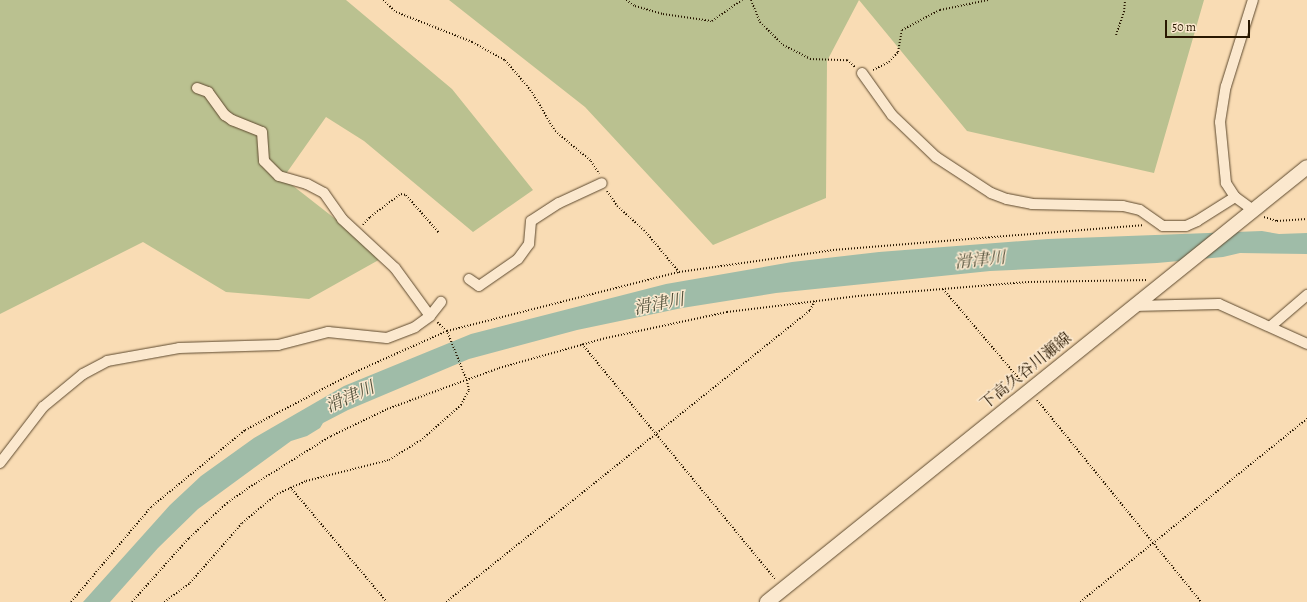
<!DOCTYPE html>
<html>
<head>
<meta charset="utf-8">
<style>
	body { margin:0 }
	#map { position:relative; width:1307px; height:602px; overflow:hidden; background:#f9dcb4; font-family:Alegreya,"Noto Serif JP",serif }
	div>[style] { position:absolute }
	.green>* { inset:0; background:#bac190 }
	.water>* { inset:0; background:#9fbca8 }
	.path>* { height:2px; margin-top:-1px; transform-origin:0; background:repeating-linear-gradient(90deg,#291801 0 1px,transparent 0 3px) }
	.roads { filter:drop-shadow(0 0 1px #5d492e) drop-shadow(0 0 1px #5d492e) }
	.minor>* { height:10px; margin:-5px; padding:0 5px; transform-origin:5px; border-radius:5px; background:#fbe8ce }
	.secondary>* { height:14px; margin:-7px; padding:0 7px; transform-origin:7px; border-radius:7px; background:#fbe8ce }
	span { translate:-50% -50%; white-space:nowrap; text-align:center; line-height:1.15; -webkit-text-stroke:3px #fbe8ce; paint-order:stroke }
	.street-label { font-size:16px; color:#291801 }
	.water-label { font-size:17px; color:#52513b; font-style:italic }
	.scale { position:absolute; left:1165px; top:20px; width:85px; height:18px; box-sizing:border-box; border:2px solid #291801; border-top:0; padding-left:5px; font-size:12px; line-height:14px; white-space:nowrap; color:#291801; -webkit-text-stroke:3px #fbe8ce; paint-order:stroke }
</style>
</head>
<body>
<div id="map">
	<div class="green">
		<i style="clip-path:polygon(0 0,346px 0,452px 89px,533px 190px,473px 232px,364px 141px,326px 117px,283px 178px,384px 257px,309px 299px,226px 292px,143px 242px,0 314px)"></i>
		<i style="clip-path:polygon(449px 0,1204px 0,1154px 173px,967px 131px,859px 0,827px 61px,826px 198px,713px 245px,585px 107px)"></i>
	</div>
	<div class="water">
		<i style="clip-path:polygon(1262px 231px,1279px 234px,1307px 233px,1307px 254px,1240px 253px,1223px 257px,1157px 263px,990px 271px,776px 293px,682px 308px,577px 330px,469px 359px,348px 410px,323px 423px,320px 428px,307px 436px,291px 441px,198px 509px,158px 548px,110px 602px,83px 602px,170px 505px,201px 476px,254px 438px,344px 386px,471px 334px,666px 284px,792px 262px,879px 252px,1048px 239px)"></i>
	</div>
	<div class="path">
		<i style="left:383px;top:0;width:18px;rotate:43deg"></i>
		<i style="left:396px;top:12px;width:82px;rotate:21.5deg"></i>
		<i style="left:472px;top:42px;width:38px;rotate:29deg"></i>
		<i style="left:505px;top:60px;width:42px;rotate:49.8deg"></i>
		<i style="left:532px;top:92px;width:45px;rotate:59.5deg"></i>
		<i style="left:555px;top:131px;width:47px;rotate:39.8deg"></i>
		<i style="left:591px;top:161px;width:15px;rotate:58deg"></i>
		<i style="left:626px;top:0;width:11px;rotate:34deg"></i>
		<i style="left:635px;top:6px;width:29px;rotate:16deg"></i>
		<i style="left:663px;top:14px;width:49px;rotate:8.1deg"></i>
		<i style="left:712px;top:21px;width:37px;rotate:-35deg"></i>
		<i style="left:751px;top:0;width:24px;rotate:68deg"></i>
		<i style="left:760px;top:22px;width:33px;rotate:45deg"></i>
		<i style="left:783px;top:45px;width:30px;rotate:27deg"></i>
		<i style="left:810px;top:59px;width:37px;rotate:2deg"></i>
		<i style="left:847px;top:60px;width:11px;rotate:41deg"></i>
		<i style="left:1116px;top:35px;width:24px;rotate:-71deg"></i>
		<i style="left:1124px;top:12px;width:12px;rotate:-85deg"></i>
		<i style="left:873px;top:70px;width:18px;rotate:-27deg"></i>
		<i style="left:889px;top:62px;width:13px;rotate:-48deg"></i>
		<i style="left:898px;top:52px;width:22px;rotate:-80deg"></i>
		<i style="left:902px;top:30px;width:43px;rotate:-27.8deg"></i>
		<i style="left:940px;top:10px;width:49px;rotate:-11.8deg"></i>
		<i style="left:607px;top:191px;width:18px;rotate:56deg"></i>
		<i style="left:617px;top:206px;width:36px;rotate:42deg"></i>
		<i style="left:644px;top:230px;width:55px;rotate:50.2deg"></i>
		<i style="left:1264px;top:217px;width:14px;rotate:17deg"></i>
		<i style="left:1277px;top:221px;width:30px;rotate:-4deg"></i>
		<i style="left:363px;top:225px;width:11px;rotate:-49deg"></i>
		<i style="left:370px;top:217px;width:39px;rotate:-37deg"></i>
		<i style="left:401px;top:194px;width:5px;rotate:11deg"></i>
		<i style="left:406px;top:195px;width:50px;rotate:49deg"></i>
		<i style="left:943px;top:289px;width:121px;rotate:49.7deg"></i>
		<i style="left:582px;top:344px;width:304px;rotate:50.6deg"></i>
		<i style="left:1037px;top:400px;width:260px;rotate:50.9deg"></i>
		<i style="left:290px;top:487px;width:150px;rotate:49.9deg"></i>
		<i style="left:71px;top:602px;width:124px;rotate:-49.9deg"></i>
		<i style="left:151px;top:507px;width:122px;rotate:-39.3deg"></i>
		<i style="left:245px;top:430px;width:122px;rotate:-27.8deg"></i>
		<i style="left:353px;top:373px;width:103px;rotate:-24.1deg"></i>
		<i style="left:447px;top:331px;width:239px;rotate:-14.3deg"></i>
		<i style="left:679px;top:272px;width:156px;rotate:-8.1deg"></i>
		<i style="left:833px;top:250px;width:310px;rotate:-4.6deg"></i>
		<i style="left:132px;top:602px;width:86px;rotate:-48.3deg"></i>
		<i style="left:189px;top:538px;width:52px;rotate:-42.6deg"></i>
		<i style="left:227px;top:503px;width:35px;rotate:-35deg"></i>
		<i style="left:256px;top:483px;width:89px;rotate:-32.1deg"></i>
		<i style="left:331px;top:436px;width:62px;rotate:-25.7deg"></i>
		<i style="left:387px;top:409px;width:119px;rotate:-20.1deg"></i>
		<i style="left:499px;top:368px;width:111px;rotate:-15.7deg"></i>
		<i style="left:606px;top:338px;width:124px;rotate:-12.1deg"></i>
		<i style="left:727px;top:312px;width:132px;rotate:-7deg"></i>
		<i style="left:858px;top:296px;width:171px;rotate:-4.7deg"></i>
		<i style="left:1028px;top:282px;width:120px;rotate:-1deg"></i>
		<i style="left:164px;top:602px;width:32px;rotate:-36deg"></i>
		<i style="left:190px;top:583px;width:79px;rotate:-49.1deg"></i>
		<i style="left:242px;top:523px;width:45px;rotate:-39.6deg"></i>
		<i style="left:277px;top:494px;width:32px;rotate:-24deg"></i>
		<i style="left:306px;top:481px;width:86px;rotate:-14.2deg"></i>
		<i style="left:389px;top:460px;width:36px;rotate:-32deg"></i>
		<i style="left:420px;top:441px;width:55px;rotate:-41.3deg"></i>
		<i style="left:461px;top:405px;width:17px;rotate:-62deg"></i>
		<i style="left:469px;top:390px;width:9px;rotate:-103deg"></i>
		<i style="left:467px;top:381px;width:54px;rotate:-111.8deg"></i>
		<i style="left:447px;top:331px;width:13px;rotate:-138deg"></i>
		<i style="left:446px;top:602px;width:467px;rotate:-38.7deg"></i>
		<i style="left:810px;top:310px;width:10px;rotate:-61deg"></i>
		<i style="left:1080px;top:602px;width:292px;rotate:-38.9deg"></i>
	</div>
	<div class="roads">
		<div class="minor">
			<i style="left:862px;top:73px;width:52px;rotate:54.5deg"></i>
			<i style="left:892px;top:115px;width:61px;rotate:43.7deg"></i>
			<i style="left:936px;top:157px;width:66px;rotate:33.2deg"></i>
			<i style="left:991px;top:193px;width:17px;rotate:21deg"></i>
			<i style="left:1007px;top:199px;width:25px;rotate:11deg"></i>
			<i style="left:1032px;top:204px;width:91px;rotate:1.3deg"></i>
			<i style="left:1123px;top:206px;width:17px;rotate:13deg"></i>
			<i style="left:1140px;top:210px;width:28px;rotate:35deg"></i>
			<i style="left:1163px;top:226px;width:23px"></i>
			<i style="left:1186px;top:226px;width:12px;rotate:-24deg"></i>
			<i style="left:1197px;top:221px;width:45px;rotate:-32.3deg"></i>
			<i style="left:197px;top:88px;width:12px;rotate:20deg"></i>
			<i style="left:208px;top:92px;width:29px;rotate:54deg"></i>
			<i style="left:225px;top:115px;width:9px;rotate:36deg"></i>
			<i style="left:232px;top:120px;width:32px;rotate:22deg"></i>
			<i style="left:262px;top:132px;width:29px;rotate:86deg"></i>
			<i style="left:264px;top:161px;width:21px;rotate:45deg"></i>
			<i style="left:279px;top:176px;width:29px;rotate:16deg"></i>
			<i style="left:307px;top:184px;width:19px;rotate:28deg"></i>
			<i style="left:324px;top:193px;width:32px;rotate:55deg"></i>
			<i style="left:342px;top:219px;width:72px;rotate:42.8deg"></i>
			<i style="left:395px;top:268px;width:59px;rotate:53.9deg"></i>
			<i style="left:1253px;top:210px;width:22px;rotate:-144deg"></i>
			<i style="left:1235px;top:197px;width:17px;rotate:-123deg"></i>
			<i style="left:1226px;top:183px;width:61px;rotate:-95.6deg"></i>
			<i style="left:1220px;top:122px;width:36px;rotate:-81deg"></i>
			<i style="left:1226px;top:86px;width:90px;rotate:-72.6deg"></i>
			<i style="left:469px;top:279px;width:12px;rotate:35deg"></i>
			<i style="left:479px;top:286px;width:47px;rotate:-34.7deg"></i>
			<i style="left:518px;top:259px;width:19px;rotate:-54deg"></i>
			<i style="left:529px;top:244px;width:23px;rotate:-85deg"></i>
			<i style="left:531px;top:221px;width:33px;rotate:-33deg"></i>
			<i style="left:559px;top:203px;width:47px;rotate:-24.9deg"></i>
			<i style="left:1133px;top:306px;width:86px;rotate:-1.3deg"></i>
			<i style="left:1219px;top:304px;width:97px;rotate:24.4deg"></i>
			<i style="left:1271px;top:326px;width:48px;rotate:-40.7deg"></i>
			<i style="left:0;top:463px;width:71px;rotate:-52.5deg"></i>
			<i style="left:43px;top:407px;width:52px;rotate:-39.5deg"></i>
			<i style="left:83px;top:374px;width:27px;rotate:-28deg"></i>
			<i style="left:107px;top:361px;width:73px;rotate:-10.2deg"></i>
			<i style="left:179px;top:348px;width:99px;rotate:-1.7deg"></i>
			<i style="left:278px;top:345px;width:52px;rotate:-14.6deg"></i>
			<i style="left:328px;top:332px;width:59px;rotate:5.8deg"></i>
			<i style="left:387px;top:338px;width:30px;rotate:-21deg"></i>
			<i style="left:415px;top:327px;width:19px;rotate:-36deg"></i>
			<i style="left:430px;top:316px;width:18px;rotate:-52deg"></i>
		</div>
		<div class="secondary">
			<i style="left:767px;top:602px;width:693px;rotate:-38.85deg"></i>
		</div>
	</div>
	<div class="street-label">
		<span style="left:1026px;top:371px;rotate:-39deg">下高久谷川瀬線</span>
	</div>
	<div class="water-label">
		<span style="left:980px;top:260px;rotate:-6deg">滑津川</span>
		<span style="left:659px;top:304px;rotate:-11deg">滑津川</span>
		<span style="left:350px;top:397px;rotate:-24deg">滑津川</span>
	</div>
	<div class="scale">50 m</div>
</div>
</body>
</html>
